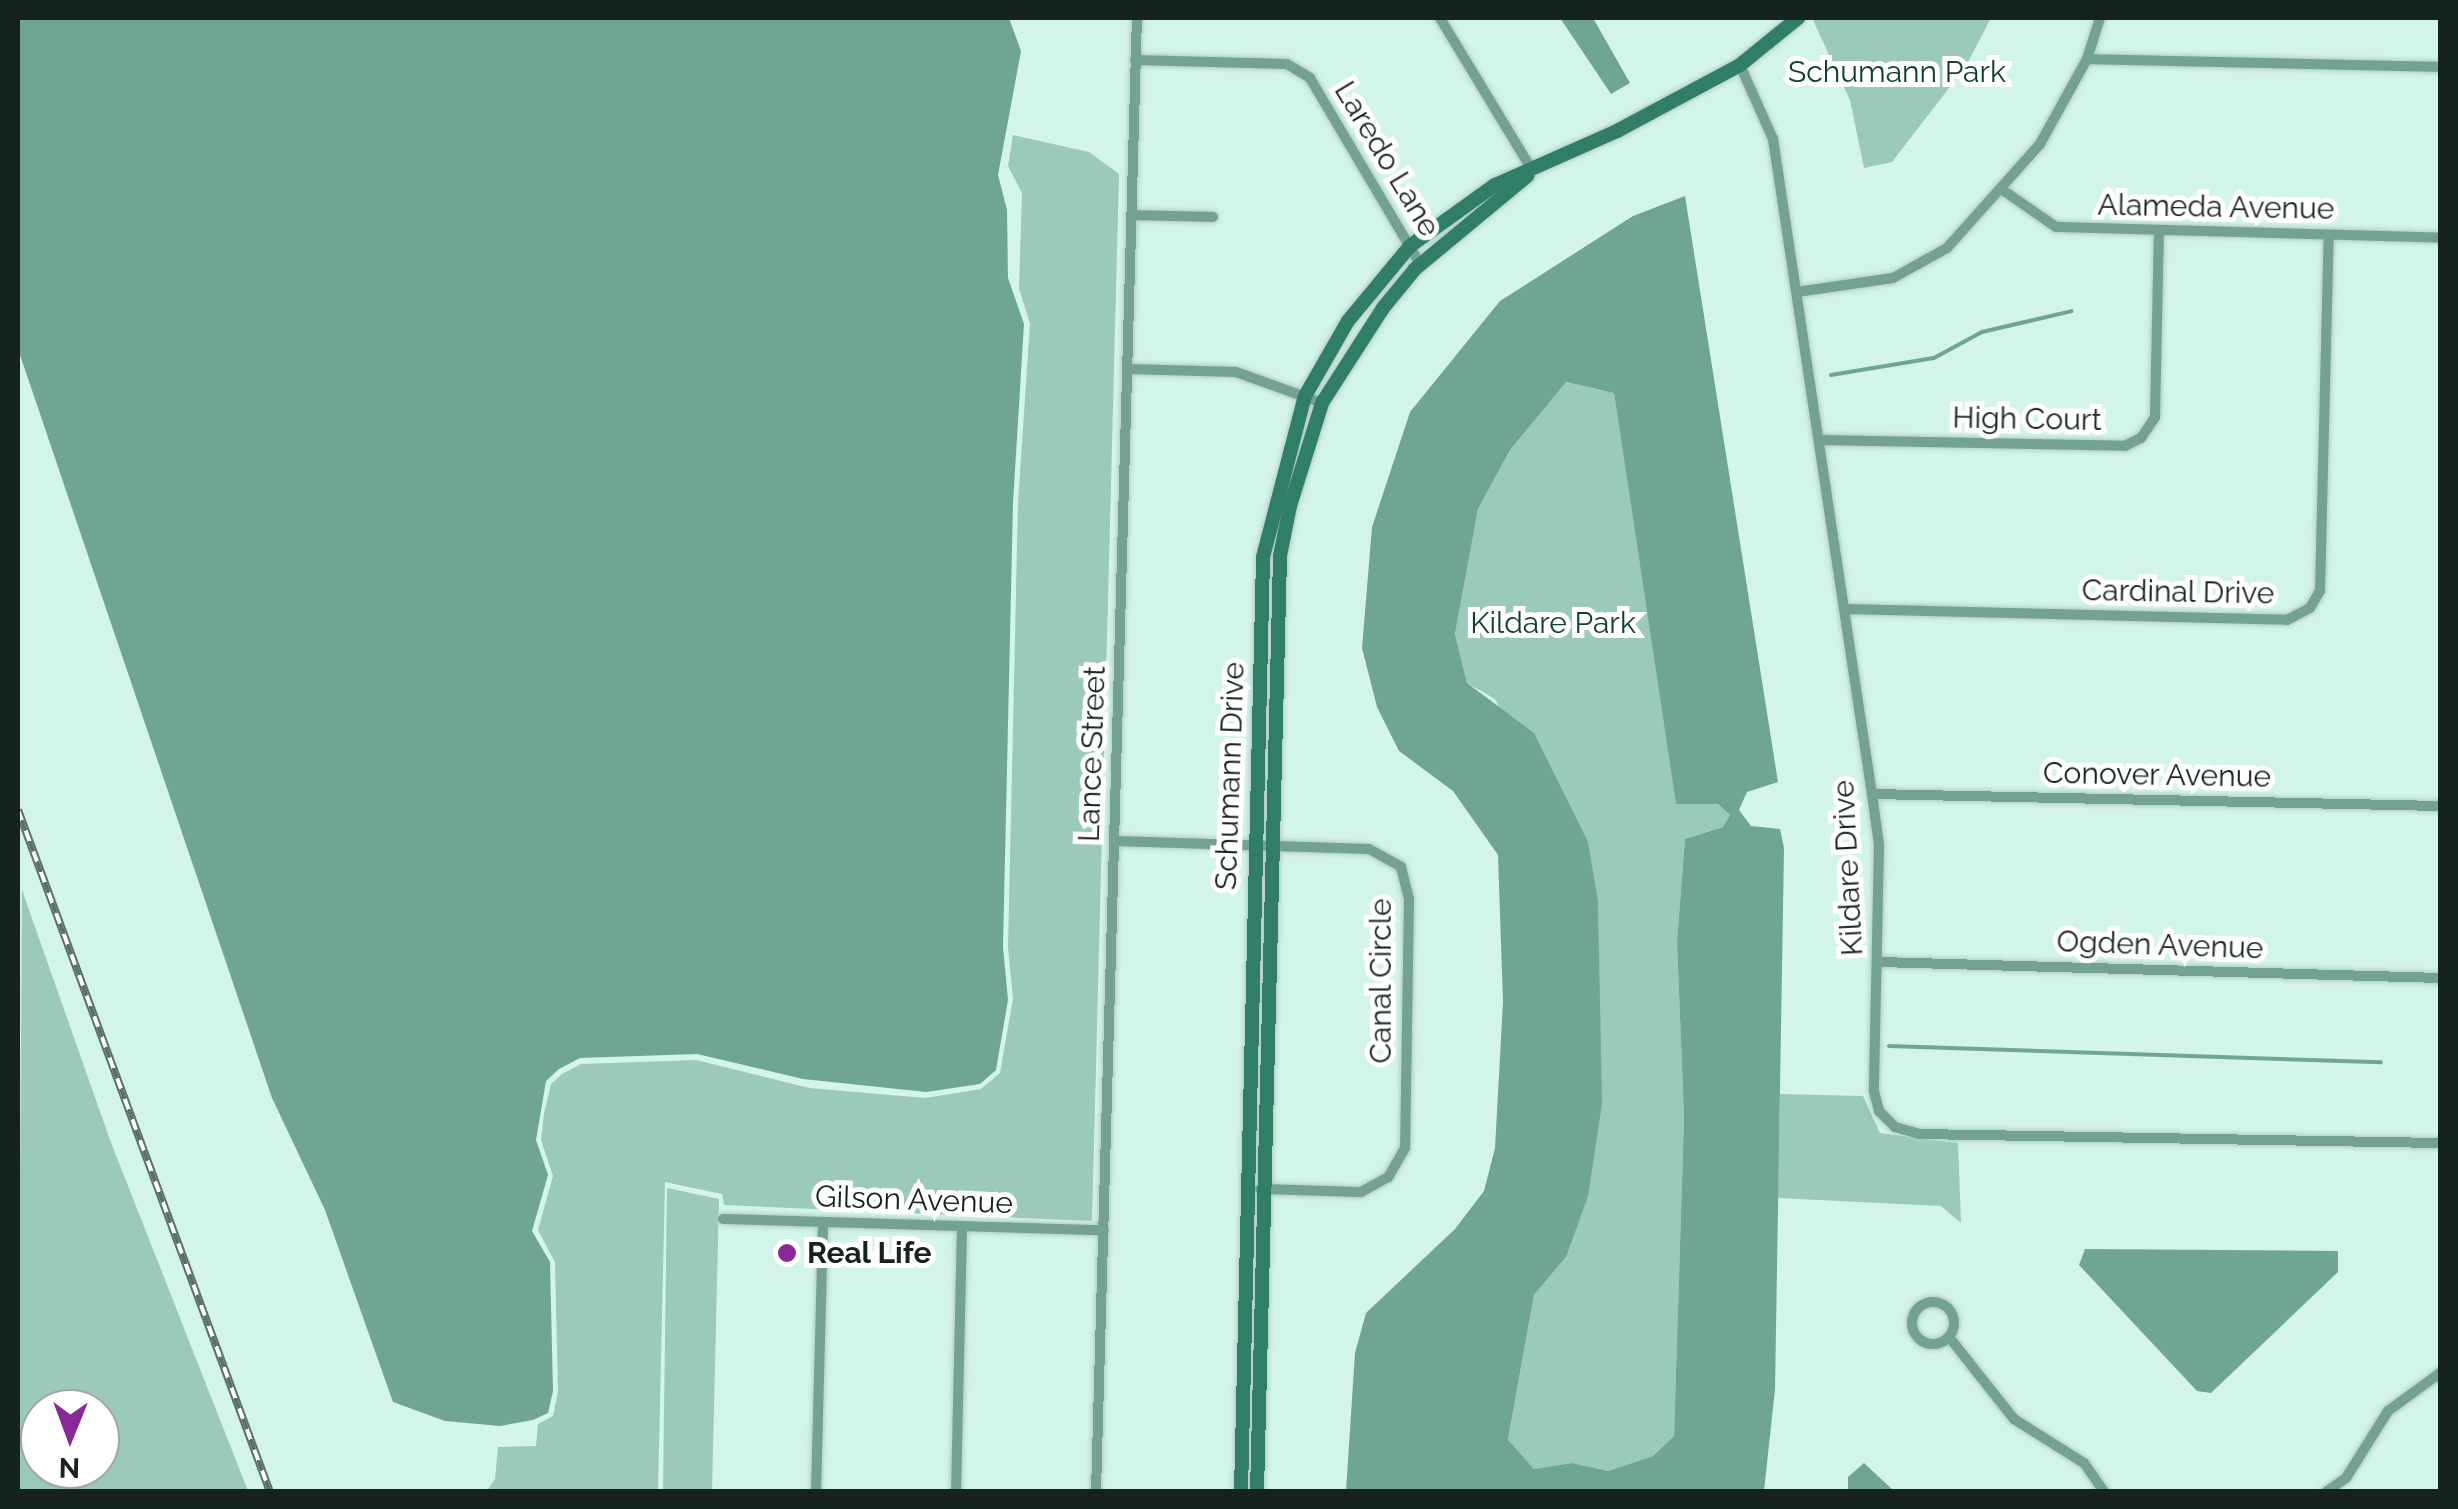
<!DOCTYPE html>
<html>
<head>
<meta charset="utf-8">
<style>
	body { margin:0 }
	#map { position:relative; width:2458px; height:1509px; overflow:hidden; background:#d3f4e8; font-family:Raleway,sans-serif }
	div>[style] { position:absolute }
	.green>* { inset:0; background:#9bc9ba }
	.water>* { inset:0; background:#70a594 }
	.stream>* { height:4px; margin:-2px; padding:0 2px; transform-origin:2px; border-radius:2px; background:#70a594 }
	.roads { filter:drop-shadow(0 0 2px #b1cec4) drop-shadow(0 0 2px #b1cec4) }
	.street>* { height:10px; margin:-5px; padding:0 5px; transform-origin:5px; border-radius:5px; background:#73a192 }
	.street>.ring { margin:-5px; padding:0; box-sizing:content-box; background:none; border:10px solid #73a192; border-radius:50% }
	.secondary>* { height:14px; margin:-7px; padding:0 7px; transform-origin:7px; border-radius:7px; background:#307d68 }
	.rail>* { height:8px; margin-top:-4px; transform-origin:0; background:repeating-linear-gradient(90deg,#fff 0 11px,#5c7069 0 22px); box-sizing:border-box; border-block:2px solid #5c7069 }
	.dots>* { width:28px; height:28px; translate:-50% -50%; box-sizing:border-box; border:5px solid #fff; border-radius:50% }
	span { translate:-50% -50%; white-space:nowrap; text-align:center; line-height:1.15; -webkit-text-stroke:10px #fff; paint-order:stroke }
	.park-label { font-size:30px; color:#0e3e32 }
	.street-label { font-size:30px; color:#16221e }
	.poi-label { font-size:30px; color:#16221e; font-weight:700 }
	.left { translate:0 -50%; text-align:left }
	.frame { position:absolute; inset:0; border:20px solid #16221e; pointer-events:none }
	.north { position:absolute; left:20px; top:1389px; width:100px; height:100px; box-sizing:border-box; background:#fff; border:2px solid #a2a7a5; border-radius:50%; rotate:181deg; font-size:28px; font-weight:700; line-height:40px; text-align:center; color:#16221e }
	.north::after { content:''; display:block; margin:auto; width:35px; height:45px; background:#882a95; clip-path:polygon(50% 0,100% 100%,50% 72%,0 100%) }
</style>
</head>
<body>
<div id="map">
	<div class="green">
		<i style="clip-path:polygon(1812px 18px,1991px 18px,1966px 66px,1892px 162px,1864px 168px,1850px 100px)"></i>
		<i style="clip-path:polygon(1013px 135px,1089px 152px,1119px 174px,1092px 1221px,724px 1205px,722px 1194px,665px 1182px,658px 1491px,487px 1491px,495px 1479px,498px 1447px,536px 1446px,538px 1424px,553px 1416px,558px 1391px,555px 1262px,538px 1230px,553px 1176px,541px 1140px,544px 1114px,551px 1084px,562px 1074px,581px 1064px,696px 1060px,809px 1088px,925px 1098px,981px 1089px,1000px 1073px,1013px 999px,1008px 947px,1018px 503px,1030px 324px,1019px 288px,1022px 193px,1008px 166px)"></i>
		<i style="clip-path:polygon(1565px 382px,1614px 393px,1676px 803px,1718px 804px,1730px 815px,1723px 827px,1685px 839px,1677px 941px,1684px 1118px,1674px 1436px,1653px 1456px,1608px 1471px,1572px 1463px,1534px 1469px,1508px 1441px,1534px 1295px,1566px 1257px,1599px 996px,1598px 901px,1495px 699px,1467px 683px,1455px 634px,1478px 509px,1510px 450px)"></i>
		<i style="clip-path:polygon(evenodd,22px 890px,110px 1140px,248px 1491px,18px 1491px,22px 890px,40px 1409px,100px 1409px,100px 1469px,40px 1469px,40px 1409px)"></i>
		<i style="clip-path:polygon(1780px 1094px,1863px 1096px,1880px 1133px,1958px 1143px,1961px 1223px,1941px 1206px,1778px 1198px)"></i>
		<i style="clip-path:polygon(667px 1188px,719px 1199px,712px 1491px,663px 1492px)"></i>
	</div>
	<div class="water">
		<i style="clip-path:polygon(18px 18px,1009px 18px,1021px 51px,998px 175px,1007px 210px,1008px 278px,1024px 324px,1013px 503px,1003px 947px,1008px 1000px,996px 1070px,980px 1084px,926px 1092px,803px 1079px,697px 1054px,580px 1058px,559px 1069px,546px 1081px,536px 1140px,548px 1175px,532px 1231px,550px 1262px,553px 1391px,548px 1413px,533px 1420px,500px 1426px,445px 1421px,393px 1402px,325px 1210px,272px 1098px,18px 349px)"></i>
		<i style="clip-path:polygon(1560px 18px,1593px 18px,1630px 83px,1611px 94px)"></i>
		<i style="clip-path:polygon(evenodd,1685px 196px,1778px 782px,1747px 792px,1739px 810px,1751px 826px,1780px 829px,1784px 848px,1775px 1389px,1764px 1491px,1346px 1491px,1355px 1353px,1366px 1313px,1455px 1229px,1484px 1191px,1495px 1148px,1503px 1002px,1498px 855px,1453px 791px,1399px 751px,1377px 707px,1362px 648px,1372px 527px,1410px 412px,1500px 301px,1633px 216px,1685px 196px,1566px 382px,1614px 393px,1676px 804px,1718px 804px,1730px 815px,1723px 827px,1685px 839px,1677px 941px,1684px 1118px,1674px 1436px,1653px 1456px,1608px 1471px,1572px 1463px,1534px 1469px,1508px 1440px,1534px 1295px,1566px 1257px,1588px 1196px,1602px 1104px,1598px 901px,1588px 842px,1534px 733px,1467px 683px,1455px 634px,1478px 509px,1510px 450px,1566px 382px)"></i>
		<i style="clip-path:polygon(2085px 1249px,2338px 1251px,2338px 1272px,2211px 1393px,2197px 1391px,2079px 1265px)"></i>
		<i style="clip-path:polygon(1864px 1463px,1894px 1491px,1848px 1491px,1848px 1477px)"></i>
	</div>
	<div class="stream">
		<i style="left:1831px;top:375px;width:104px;rotate:-9.4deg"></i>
		<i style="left:1934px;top:358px;width:55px;rotate:-28.4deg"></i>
		<i style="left:1982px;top:332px;width:92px;rotate:-13.1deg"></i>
		<i style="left:1889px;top:1046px;width:492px;rotate:1.9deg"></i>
	</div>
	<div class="roads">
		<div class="street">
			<i style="left:1440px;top:18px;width:178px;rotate:58.8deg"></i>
			<i style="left:2087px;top:59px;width:353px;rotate:1.3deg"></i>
			<i style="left:1135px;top:60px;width:152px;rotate:1.5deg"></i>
			<i style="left:1287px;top:64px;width:27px;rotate:31deg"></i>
			<i style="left:1310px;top:78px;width:216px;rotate:59.4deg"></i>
			<i style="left:1740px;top:65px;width:81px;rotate:66deg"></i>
			<i style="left:1773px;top:139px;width:662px;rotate:81.41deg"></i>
			<i style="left:1872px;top:794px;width:51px;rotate:82.2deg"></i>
			<i style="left:1879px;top:845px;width:246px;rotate:91.2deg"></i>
			<i style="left:1874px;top:1091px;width:21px;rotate:76deg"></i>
			<i style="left:1879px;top:1111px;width:23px;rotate:45deg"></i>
			<i style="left:1895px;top:1127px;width:25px;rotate:16deg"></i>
			<i style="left:1919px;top:1134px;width:521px;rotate:0.99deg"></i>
			<i style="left:2004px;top:191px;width:63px;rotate:34.7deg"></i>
			<i style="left:2056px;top:227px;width:384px;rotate:1.6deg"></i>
			<i style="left:1133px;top:215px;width:80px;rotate:1.4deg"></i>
			<i style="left:1797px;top:292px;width:97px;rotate:-8.3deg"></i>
			<i style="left:1893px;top:278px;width:62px;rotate:-29.1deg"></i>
			<i style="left:1947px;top:248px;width:140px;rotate:-48.2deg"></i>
			<i style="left:2040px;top:144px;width:97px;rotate:-61.1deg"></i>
			<i style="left:2087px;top:59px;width:43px;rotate:-72.4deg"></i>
			<i style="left:1128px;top:369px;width:108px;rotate:1.6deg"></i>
			<i style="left:1236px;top:372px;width:91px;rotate:19.8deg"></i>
			<i style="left:1820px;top:440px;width:305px;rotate:1.1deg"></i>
			<i style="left:2125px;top:446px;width:18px;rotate:-27deg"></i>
			<i style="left:2141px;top:438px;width:25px;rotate:-56deg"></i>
			<i style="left:2155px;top:417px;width:186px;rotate:-88.8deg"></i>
			<i style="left:1846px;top:609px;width:441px;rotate:1.4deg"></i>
			<i style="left:2287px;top:620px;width:26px;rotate:-28deg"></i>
			<i style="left:2310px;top:608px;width:20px;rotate:-60deg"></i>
			<i style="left:2320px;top:591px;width:356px;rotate:-88.6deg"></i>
			<i style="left:1872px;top:794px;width:568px;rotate:1.21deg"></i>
			<i style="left:1115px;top:841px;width:254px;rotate:1.8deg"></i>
			<i style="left:1369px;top:849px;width:37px;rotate:29deg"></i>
			<i style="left:1401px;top:867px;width:33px;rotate:76deg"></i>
			<i style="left:1409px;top:899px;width:249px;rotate:90.9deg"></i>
			<i style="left:1405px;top:1148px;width:34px;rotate:120deg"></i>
			<i style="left:1388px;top:1177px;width:31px;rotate:151deg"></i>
			<i style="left:1361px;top:1192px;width:101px;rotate:-178.3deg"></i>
			<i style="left:1879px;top:962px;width:561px;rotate:1.63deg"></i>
			<i style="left:723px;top:1219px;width:381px;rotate:1.7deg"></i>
			<i class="ring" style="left:1912px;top:1302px;width:32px;height:32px"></i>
			<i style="left:1949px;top:1337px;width:105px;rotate:51.6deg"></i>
			<i style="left:2014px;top:1419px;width:83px;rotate:32.2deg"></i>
			<i style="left:2084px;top:1463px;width:35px;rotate:55deg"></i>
			<i style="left:816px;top:1492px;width:269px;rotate:-88.5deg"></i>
			<i style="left:956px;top:1492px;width:266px;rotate:-88.7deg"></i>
			<i style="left:1096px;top:1492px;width:1475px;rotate:-88.41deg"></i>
			<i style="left:2326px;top:1492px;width:24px;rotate:-35deg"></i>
			<i style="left:2346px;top:1478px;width:79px;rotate:-57.9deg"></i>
			<i style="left:2388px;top:1411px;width:64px;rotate:-36.2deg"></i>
		</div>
		<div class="secondary">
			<i style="left:1241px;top:1492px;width:935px;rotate:-88.65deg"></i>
			<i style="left:1263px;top:557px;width:166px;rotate:-75.4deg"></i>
			<i style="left:1305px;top:396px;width:86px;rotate:-60.2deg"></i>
			<i style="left:1348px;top:321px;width:97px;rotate:-50.4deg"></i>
			<i style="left:1410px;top:246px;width:105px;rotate:-35.7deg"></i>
			<i style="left:1495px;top:185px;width:133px;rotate:-23.9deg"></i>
			<i style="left:1617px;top:131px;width:140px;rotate:-28.2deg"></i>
			<i style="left:1740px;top:65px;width:75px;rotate:-39deg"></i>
			<i style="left:1257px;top:1492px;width:936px;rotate:-88.59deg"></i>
			<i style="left:1280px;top:556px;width:51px;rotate:-78.7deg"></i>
			<i style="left:1290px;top:506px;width:108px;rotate:-72.7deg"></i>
			<i style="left:1322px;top:403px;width:113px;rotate:-57.3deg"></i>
			<i style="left:1383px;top:308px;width:50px;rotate:-50.6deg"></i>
			<i style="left:1415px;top:269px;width:146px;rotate:-39.7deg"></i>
		</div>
	</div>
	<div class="rail">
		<i style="left:18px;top:810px;width:727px;rotate:69.72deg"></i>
	</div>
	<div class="dots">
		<i style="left:787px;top:1253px;background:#882a95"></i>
	</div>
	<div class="park-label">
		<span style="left:1897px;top:72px">Schumann Park</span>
		<span style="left:1553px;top:623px">Kildare Park</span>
	</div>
	<div class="street-label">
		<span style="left:1387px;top:159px;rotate:59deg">Laredo Lane</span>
		<span style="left:2216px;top:207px;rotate:1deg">Alameda Avenue</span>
		<span style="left:2027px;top:419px;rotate:1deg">High Court</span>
		<span style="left:2178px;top:592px;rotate:1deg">Cardinal Drive</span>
		<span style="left:1092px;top:754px;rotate:-88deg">Lance Street</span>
		<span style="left:2157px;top:775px;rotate:1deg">Conover Avenue</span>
		<span style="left:1230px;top:776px;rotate:-88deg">Schumann Drive</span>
		<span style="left:1848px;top:868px;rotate:-93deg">Kildare Drive</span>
		<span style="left:2160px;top:945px;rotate:2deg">Ogden Avenue</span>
		<span style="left:1381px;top:981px;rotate:-90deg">Canal Circle</span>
		<span style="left:914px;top:1200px;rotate:2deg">Gilson Avenue</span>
	</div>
	<div class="poi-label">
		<span class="left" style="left:807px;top:1253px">Real Life</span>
	</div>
	<div class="frame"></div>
	<div class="north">N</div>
</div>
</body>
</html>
